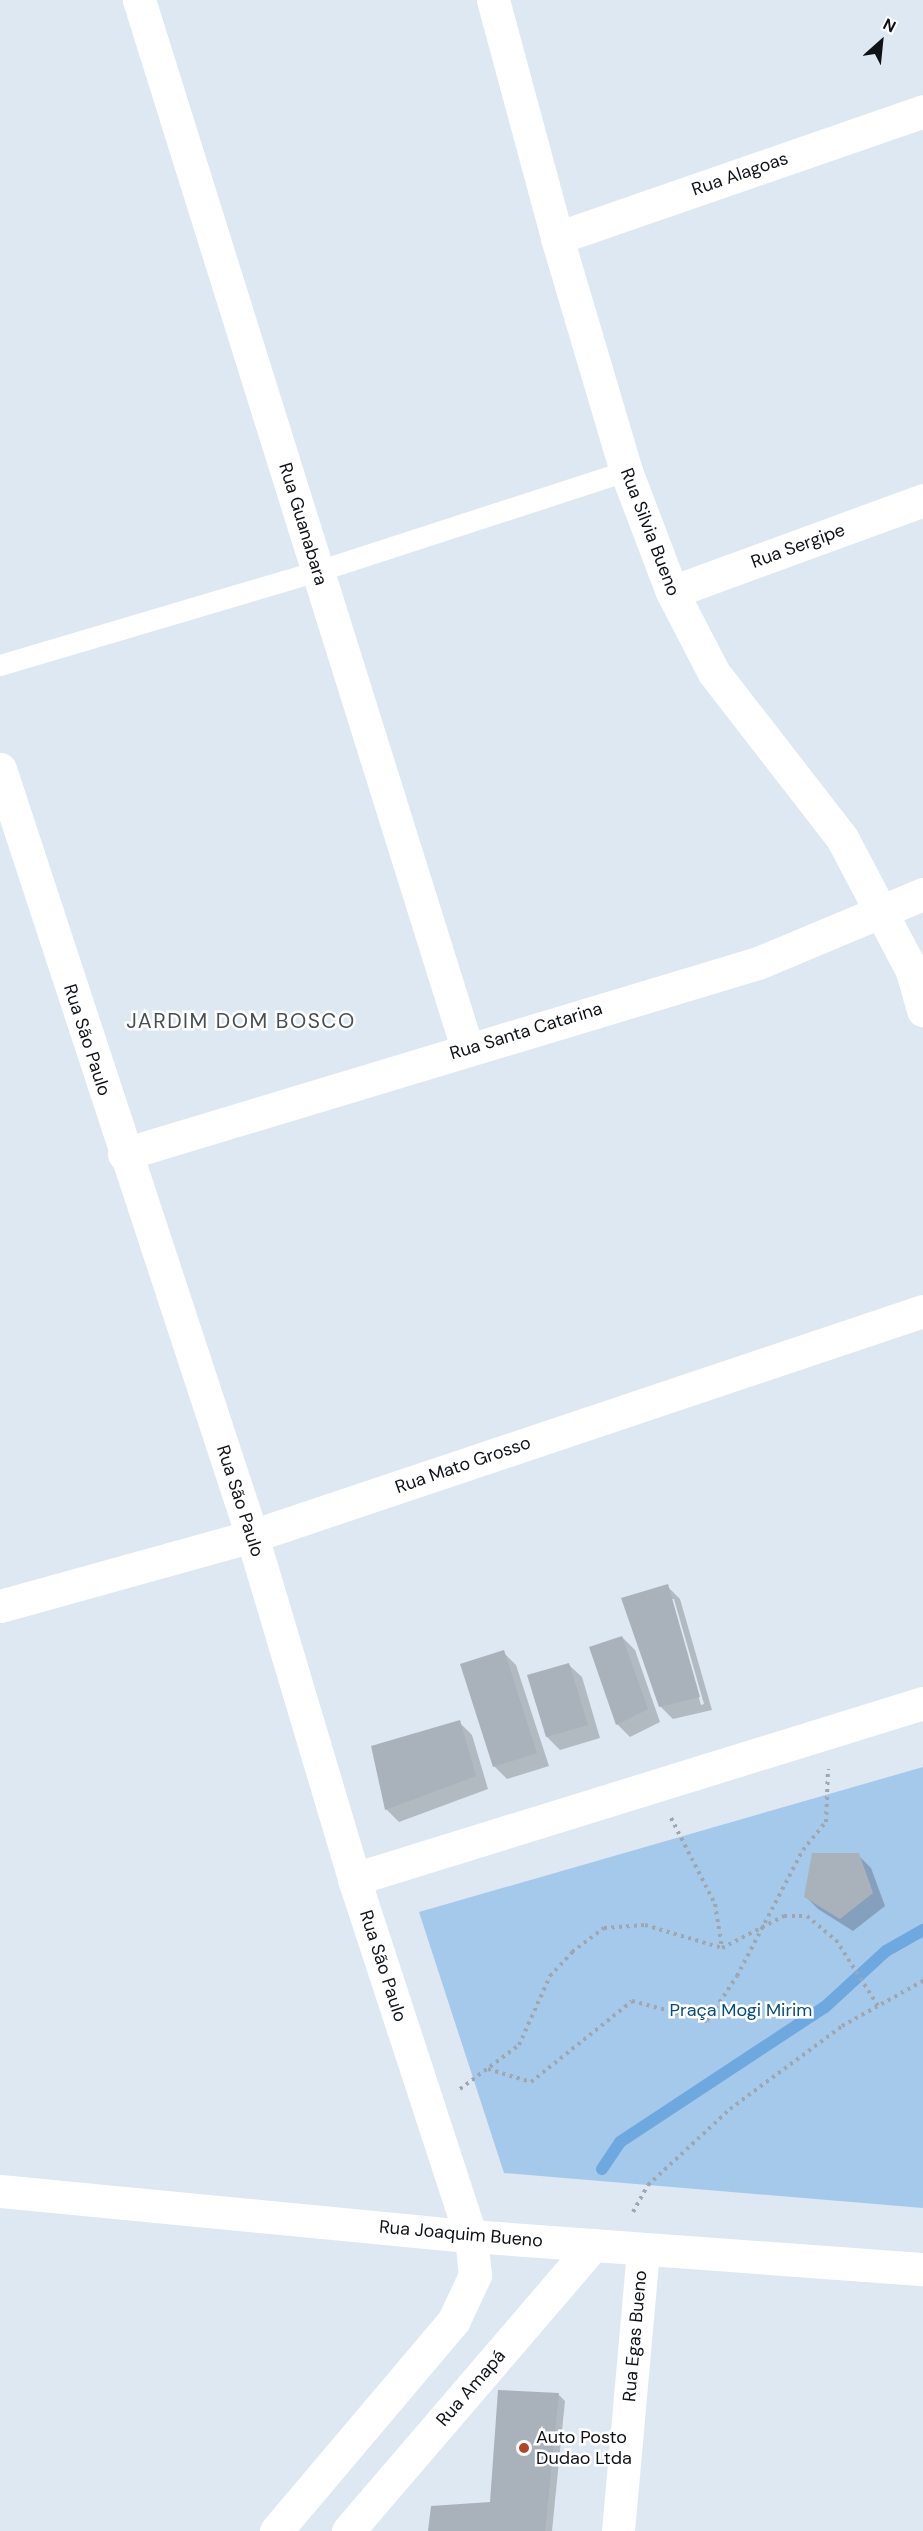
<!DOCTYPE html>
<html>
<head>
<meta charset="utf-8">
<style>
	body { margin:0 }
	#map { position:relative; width:923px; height:2531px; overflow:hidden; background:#dee8f2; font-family:"DM Sans",sans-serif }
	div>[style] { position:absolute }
	.green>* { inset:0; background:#a5c9eb }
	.shadow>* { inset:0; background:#0003 }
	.stream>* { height:12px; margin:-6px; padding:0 6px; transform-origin:6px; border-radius:6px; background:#6da8de }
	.building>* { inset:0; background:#a9b2bb }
	.path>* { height:4px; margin-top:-2px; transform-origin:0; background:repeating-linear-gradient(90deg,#9fa6af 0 3px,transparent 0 7.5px) }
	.lane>* { height:21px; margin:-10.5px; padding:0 10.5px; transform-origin:10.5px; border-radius:10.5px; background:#fff }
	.street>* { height:33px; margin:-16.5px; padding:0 16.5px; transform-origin:16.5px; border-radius:16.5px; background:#fff }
	.secondary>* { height:33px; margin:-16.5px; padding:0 16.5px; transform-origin:16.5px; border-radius:16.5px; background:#fff }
	.dots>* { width:16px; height:16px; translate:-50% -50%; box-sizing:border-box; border:3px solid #fff; border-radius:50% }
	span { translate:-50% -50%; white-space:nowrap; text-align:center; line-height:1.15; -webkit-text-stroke:5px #fff; paint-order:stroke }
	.street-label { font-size:18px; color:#0f1216 }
	.park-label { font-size:18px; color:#064c7e }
	.poi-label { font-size:18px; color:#0f1216 }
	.left { translate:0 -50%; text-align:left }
	.quarter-label { font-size:21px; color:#464e56; letter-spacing:1.5px }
	.north { position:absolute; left:851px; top:12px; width:60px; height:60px; -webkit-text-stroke:4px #fff; paint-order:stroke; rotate:27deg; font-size:16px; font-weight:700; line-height:24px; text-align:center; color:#0f1216 }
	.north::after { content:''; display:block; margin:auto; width:21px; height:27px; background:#0f1216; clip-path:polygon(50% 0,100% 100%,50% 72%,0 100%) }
</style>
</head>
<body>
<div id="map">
	<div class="green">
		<i style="clip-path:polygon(923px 1767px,923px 2208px,504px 2173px,419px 1912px)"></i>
	</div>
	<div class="shadow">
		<i style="clip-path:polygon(evenodd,667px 1586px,680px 1599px,712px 1710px,673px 1719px,660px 1706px,667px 1586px,670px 1599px,674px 1599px,704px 1704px,701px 1705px,670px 1599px)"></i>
		<i style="clip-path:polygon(622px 1637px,635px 1650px,660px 1722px,630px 1737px,617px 1724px)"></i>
		<i style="clip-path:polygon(503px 1652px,516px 1665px,549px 1766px,507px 1779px,494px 1766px)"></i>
		<i style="clip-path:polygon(569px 1665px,582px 1677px,600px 1738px,560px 1750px,547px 1737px,529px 1676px)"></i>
		<i style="clip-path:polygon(459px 1722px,472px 1735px,488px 1789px,399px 1822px,386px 1809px)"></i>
		<i style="clip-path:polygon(858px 1855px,871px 1868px,885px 1906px,853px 1931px,818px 1909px,805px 1896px)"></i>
		<i style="clip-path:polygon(559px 2395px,565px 2401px,552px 2531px,429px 2531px,491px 2504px)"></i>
	</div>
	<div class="stream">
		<i style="left:602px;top:2169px;width:32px;rotate:-56deg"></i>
		<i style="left:620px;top:2142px;width:245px;rotate:-33.4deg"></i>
		<i style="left:825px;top:2007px;width:83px;rotate:-42.6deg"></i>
		<i style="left:886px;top:1951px;width:43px;rotate:-29.6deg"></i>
	</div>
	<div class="building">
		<i style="clip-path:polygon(668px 1584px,700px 1697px,659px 1707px,621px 1598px)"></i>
		<i style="clip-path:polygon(622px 1636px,648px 1709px,616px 1725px,589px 1647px)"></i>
		<i style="clip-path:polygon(504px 1650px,537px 1753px,493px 1767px,460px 1664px)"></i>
		<i style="clip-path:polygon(569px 1663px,588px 1725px,546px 1737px,527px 1675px)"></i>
		<i style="clip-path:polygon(460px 1720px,476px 1776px,385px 1810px,371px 1746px)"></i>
		<i style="clip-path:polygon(812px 1853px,859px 1853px,873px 1893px,840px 1919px,804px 1897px)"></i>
		<i style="clip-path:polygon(498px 2390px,559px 2393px,545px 2531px,428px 2531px,431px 2506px,490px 2502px)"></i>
	</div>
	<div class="path">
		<i style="left:671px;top:1818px;width:97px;rotate:62.9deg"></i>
		<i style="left:715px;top:1904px;width:45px;rotate:81deg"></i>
		<i style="left:488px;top:2069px;width:45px;rotate:16.8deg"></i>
		<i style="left:531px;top:2082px;width:129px;rotate:-38.7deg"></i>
		<i style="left:632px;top:2001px;width:78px;rotate:14.9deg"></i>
		<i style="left:707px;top:2021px;width:54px;rotate:-56.3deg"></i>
		<i style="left:737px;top:1976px;width:142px;rotate:-62.4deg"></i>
		<i style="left:803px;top:1850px;width:36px;rotate:-51deg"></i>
		<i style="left:826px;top:1822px;width:53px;rotate:-87.8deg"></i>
		<i style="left:460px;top:2089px;width:74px;rotate:-36.7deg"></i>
		<i style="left:519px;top:2045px;width:76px;rotate:-65.8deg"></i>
		<i style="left:550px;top:1976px;width:33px;rotate:-47deg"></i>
		<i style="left:572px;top:1952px;width:40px;rotate:-37deg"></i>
		<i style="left:604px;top:1928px;width:41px;rotate:-4.2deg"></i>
		<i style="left:645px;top:1925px;width:80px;rotate:16.6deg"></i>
		<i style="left:722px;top:1948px;width:70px;rotate:-27.3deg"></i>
		<i style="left:784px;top:1916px;width:23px"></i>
		<i style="left:807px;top:1916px;width:38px;rotate:40deg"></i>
		<i style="left:836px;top:1940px;width:78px;rotate:57.5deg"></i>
		<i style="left:633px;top:2212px;width:31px;rotate:-61deg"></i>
		<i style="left:648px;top:2185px;width:112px;rotate:-42.8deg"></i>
		<i style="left:730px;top:2109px;width:139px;rotate:-36.5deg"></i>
		<i style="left:842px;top:2026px;width:93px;rotate:-29.1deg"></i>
	</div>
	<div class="lane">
		<i style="left:0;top:665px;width:332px;rotate:-16.5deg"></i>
		<i style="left:318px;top:571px;width:324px;rotate:-18deg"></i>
	</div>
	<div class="street">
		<i style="left:139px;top:0;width:1098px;rotate:72.62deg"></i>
		<i style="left:493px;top:0;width:246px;rotate:74.9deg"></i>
		<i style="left:557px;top:238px;width:243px;rotate:73.5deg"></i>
		<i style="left:626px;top:471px;width:129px;rotate:69.2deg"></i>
		<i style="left:672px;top:592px;width:91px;rotate:62.6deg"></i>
		<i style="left:714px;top:673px;width:209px;rotate:52.2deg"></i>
		<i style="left:842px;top:838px;width:150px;rotate:62.2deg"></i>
		<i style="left:912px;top:971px;width:41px;rotate:74.2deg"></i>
		<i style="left:557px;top:238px;width:387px;rotate:-19.1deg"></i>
		<i style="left:672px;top:592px;width:267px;rotate:-20.1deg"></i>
		<i style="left:0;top:769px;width:807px;rotate:71.81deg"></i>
		<i style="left:252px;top:1536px;width:358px;rotate:73.4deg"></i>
		<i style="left:354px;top:1879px;width:376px;rotate:71.9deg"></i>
		<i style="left:124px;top:1154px;width:662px;rotate:-16.77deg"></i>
		<i style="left:758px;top:963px;width:179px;rotate:-22.7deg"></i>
		<i style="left:0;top:1606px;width:262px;rotate:-15.5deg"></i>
		<i style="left:252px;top:1536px;width:708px;rotate:-18.54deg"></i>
		<i style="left:354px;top:1879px;width:596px;rotate:-17.19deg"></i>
		<i style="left:618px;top:2531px;width:283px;rotate:-84.9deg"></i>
	</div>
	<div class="secondary">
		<i style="left:0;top:2191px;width:473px;rotate:5.5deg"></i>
		<i style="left:471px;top:2236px;width:453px;rotate:4.2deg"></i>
		<i style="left:276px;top:2531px;width:276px;rotate:-49.8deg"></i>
		<i style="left:454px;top:2320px;width:50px;rotate:-65deg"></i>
		<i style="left:475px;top:2275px;width:39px;rotate:-96deg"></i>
		<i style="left:348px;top:2531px;width:377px;rotate:-49.4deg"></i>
	</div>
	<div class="dots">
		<i style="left:524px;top:2448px;background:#af4727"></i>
	</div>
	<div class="street-label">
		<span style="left:740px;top:174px;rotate:-19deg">Rua Alagoas</span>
		<span style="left:303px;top:524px;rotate:73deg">Rua Guanabara</span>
		<span style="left:650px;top:532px;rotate:69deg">Rua Silvia Bueno</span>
		<span style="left:798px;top:546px;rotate:-20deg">Rua Sergipe</span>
		<span style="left:526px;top:1031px;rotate:-17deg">Rua Santa Catarina</span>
		<span style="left:87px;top:1040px;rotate:72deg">Rua São Paulo</span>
		<span style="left:463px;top:1465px;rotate:-19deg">Rua Mato Grosso</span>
		<span style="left:240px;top:1501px;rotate:72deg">Rua São Paulo</span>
		<span style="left:383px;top:1966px;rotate:72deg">Rua São Paulo</span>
		<span style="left:461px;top:2234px;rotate:5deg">Rua Joaquim Bueno</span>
		<span style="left:635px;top:2336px;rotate:-85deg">Rua Egas Bueno</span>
		<span style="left:471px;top:2388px;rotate:-49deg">Rua Amapá</span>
	</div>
	<div class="park-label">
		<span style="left:741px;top:2010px">Praça Mogi Mirim</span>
	</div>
	<div class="poi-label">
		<span class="left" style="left:536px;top:2448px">Auto Posto<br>Dudao Ltda</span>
	</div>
	<div class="quarter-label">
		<span style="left:241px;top:1021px">JARDIM DOM BOSCO</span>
	</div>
	<div class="north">N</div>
</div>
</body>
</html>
